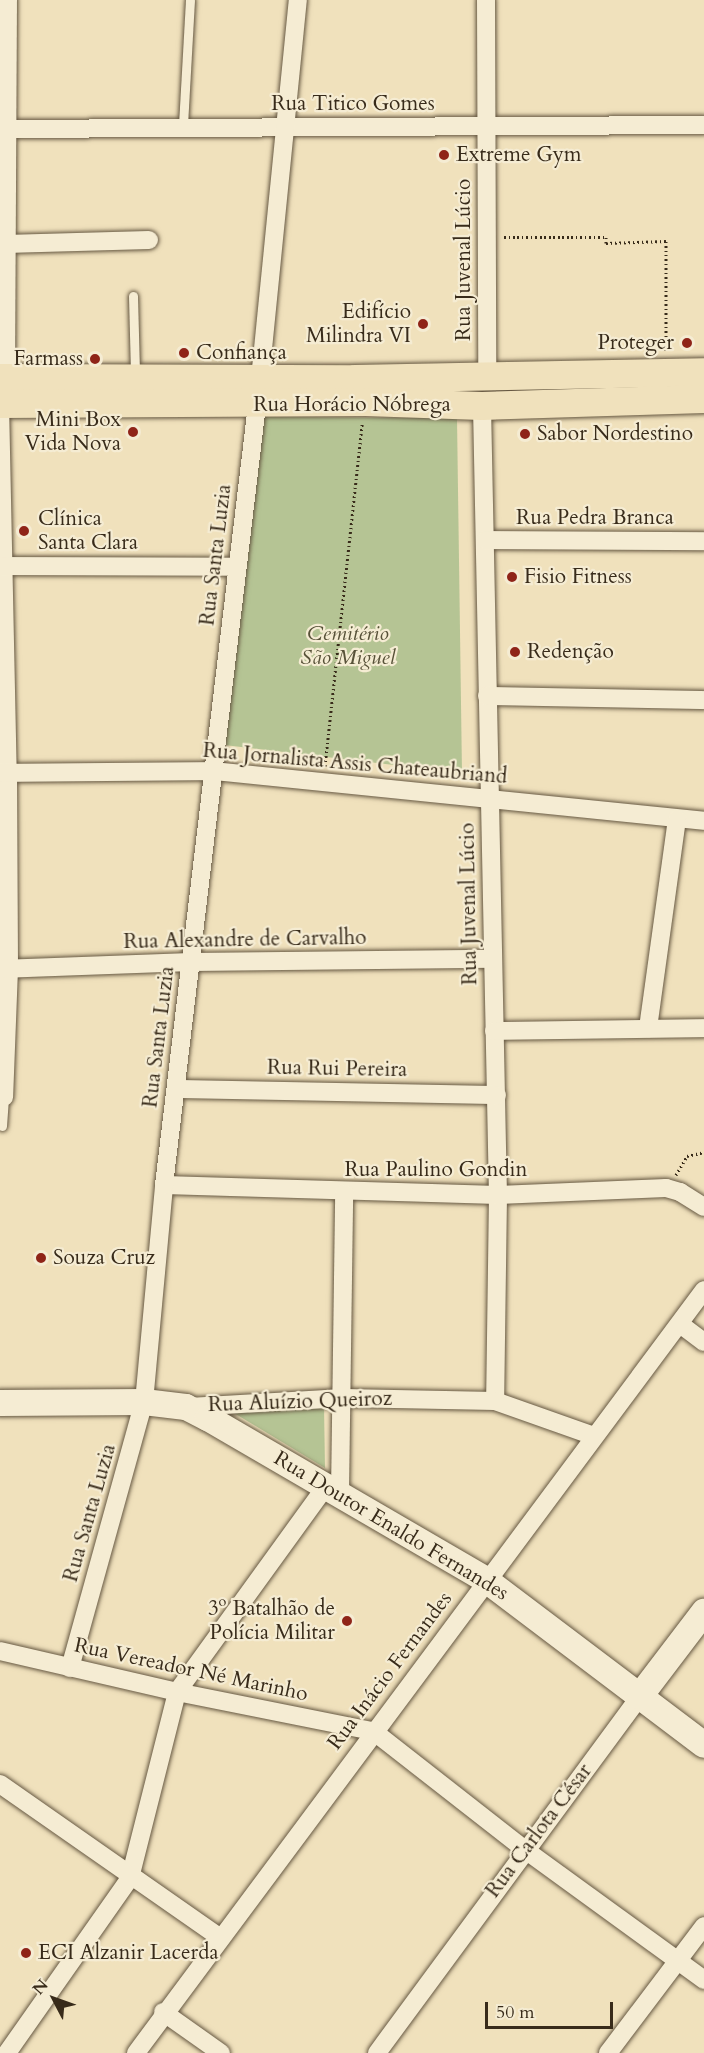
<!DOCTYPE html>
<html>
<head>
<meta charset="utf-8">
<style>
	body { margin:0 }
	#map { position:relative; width:704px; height:2053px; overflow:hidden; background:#f0e1bc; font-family:Cardo,serif }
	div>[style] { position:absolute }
	.green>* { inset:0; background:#b5c494 }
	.path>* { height:3px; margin-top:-1.5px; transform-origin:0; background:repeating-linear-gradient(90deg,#382b1a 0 1.5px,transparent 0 4.5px) }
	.roads { filter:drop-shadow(0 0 2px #665842) drop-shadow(0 0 2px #665842) }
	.lane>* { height:9px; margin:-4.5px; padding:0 4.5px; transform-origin:4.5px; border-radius:4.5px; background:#f5ecd3 }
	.street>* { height:18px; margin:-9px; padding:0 9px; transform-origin:9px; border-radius:9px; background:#f5ecd3 }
	.secondary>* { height:26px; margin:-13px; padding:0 13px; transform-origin:13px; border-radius:13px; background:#f5ecd3 }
	.primary>* { height:28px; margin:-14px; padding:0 14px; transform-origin:14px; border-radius:14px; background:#f0e1bc }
	.dots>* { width:16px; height:16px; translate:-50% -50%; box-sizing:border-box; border:3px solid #f5ecd3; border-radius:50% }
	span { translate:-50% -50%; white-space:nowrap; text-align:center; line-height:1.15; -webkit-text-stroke:4.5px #f5ecd3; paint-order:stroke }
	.street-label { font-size:21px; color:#382b1a }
	.poi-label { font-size:21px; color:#382b1a }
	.left { translate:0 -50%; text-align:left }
	.right { translate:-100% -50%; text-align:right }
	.park-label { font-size:21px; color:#575138; font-style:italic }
	.north { position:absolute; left:24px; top:1969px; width:60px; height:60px; -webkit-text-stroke:4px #f5ecd3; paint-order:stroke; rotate:311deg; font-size:16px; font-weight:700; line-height:24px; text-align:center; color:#382b1a }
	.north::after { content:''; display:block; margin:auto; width:21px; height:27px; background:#382b1a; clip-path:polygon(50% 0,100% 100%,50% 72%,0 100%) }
	.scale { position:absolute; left:485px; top:2002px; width:128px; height:27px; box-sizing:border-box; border:3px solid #382b1a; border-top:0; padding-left:8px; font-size:18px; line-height:21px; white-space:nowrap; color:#382b1a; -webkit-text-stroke:4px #f5ecd3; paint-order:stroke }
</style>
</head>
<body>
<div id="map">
	<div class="green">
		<i style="clip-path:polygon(262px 417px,457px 418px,462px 773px,224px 745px)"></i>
		<i style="clip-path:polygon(324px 1406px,325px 1468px,229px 1410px)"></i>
	</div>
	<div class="path">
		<i style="left:504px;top:237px;width:102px"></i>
		<i style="left:606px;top:237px;width:6px;rotate:90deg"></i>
		<i style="left:606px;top:243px;width:60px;rotate:-1.9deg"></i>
		<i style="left:666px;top:241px;width:111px;rotate:90deg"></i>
		<i style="left:325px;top:766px;width:344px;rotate:-83.8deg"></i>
		<i style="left:676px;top:1175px;width:22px;rotate:-60deg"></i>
		<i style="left:687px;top:1156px;width:17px;rotate:-13deg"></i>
	</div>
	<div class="roads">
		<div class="lane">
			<i style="left:183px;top:125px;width:125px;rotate:-86.8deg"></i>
			<i style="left:133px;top:296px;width:79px;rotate:88.5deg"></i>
			<i style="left:2px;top:1126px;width:29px;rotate:-86deg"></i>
		</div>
		<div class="street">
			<i style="left:486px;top:0;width:377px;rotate:89.8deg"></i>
			<i style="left:3px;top:129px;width:701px;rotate:-0.33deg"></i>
			<i style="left:5px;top:244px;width:144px;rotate:-1.6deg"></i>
			<i style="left:260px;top:379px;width:381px;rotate:-84.3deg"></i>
			<i style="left:0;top:404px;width:369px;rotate:88.8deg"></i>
			<i style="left:8px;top:773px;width:196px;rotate:89.7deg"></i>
			<i style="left:9px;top:969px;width:128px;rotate:92.2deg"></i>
			<i style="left:482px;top:406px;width:789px;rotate:88.84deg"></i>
			<i style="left:498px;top:1195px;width:206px;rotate:90.8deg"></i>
			<i style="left:486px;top:540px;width:218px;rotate:0.3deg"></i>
			<i style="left:0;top:566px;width:237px;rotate:0.2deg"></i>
			<i style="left:487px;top:696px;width:217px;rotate:1.1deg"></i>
			<i style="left:0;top:773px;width:214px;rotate:-0.5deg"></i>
			<i style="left:214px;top:771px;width:493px;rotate:5.8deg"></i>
			<i style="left:0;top:969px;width:191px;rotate:-2.1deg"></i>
			<i style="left:191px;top:962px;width:301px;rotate:-0.6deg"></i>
			<i style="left:648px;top:1028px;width:211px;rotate:-82.1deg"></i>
			<i style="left:494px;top:1031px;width:210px;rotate:-0.8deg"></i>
			<i style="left:176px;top:1089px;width:321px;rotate:1.1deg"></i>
			<i style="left:164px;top:1185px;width:334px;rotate:1.7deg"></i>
			<i style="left:498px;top:1195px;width:168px;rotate:-2.4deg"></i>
			<i style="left:666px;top:1188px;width:15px;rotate:16deg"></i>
			<i style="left:680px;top:1192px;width:28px;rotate:32deg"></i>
			<i style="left:680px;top:1324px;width:30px;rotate:37deg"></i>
			<i style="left:189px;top:1407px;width:155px;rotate:-3.3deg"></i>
			<i style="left:344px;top:1398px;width:151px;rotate:1.1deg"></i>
			<i style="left:495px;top:1401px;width:105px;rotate:19.5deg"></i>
			<i style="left:340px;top:1493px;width:300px;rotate:-89.2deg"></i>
			<i style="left:0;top:1651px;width:182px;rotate:13deg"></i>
			<i style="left:177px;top:1692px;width:200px;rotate:11.3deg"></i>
			<i style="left:373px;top:1731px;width:192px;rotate:38deg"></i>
			<i style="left:524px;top:1849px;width:223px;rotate:36deg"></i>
			<i style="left:70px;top:1668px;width:276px;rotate:-74.5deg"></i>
			<i style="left:144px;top:1402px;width:218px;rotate:-84.7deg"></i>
			<i style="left:164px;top:1185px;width:786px;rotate:-83.2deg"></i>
			<i style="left:0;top:1784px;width:267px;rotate:34.9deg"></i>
			<i style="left:163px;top:2012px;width:71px;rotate:35.3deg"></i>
			<i style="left:7px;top:2053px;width:214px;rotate:-54.9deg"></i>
			<i style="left:130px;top:1878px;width:192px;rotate:-75.8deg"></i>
			<i style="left:177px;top:1692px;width:254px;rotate:-54.1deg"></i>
			<i style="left:136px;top:2053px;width:951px;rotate:-53.33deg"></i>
			<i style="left:377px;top:2053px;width:443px;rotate:-53.6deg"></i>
			<i style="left:608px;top:2053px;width:159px;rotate:-52.9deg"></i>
		</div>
		<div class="secondary">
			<i style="left:2px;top:378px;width:378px;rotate:-89.7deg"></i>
			<i style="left:0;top:1403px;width:144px;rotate:-0.4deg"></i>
			<i style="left:144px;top:1402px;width:42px;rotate:6.8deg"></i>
			<i style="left:186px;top:1407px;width:25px;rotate:27deg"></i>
			<i style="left:208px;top:1418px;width:322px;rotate:30.2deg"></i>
			<i style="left:486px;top:1580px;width:273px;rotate:37.1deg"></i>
			<i style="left:640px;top:1696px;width:106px;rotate:-52.7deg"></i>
		</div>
		<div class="primary">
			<i style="left:0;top:378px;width:355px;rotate:0.2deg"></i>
			<i style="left:355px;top:379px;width:349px;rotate:-1.1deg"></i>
			<i style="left:0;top:404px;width:366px;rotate:-0.3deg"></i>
			<i style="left:366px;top:402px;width:116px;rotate:2deg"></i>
			<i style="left:482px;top:406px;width:222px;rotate:-1.8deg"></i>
		</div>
	</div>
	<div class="dots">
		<i style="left:444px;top:155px;background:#8f2418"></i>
		<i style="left:423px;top:324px;background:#8f2418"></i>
		<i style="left:687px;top:343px;background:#8f2418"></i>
		<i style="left:184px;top:353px;background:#8f2418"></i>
		<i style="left:95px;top:359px;background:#8f2418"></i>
		<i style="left:133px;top:432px;background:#8f2418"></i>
		<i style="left:525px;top:434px;background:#8f2418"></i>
		<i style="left:24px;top:531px;background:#8f2418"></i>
		<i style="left:512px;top:577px;background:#8f2418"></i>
		<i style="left:515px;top:652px;background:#8f2418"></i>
		<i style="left:41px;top:1258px;background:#8f2418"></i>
		<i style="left:347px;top:1621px;background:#8f2418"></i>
		<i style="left:26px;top:1953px;background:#8f2418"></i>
	</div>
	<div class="street-label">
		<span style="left:353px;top:104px">Rua Titico Gomes</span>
		<span style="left:464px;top:260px;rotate:-90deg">Rua Juvenal Lúcio</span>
		<span style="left:352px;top:405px">Rua Horácio Nóbrega</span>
		<span style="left:595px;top:518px">Rua Pedra Branca</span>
		<span style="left:216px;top:555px;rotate:-83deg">Rua Santa Luzia</span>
		<span style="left:355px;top:764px;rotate:5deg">Rua Jornalista Assis Chateaubriand</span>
		<span style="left:469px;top:904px;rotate:-91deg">Rua Juvenal Lúcio</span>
		<span style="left:245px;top:940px;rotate:-1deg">Rua Alexandre de Carvalho</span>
		<span style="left:159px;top:1037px;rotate:-83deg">Rua Santa Luzia</span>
		<span style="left:337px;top:1069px;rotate:1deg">Rua Rui Pereira</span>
		<span style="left:436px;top:1170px">Rua Paulino Gondin</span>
		<span style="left:300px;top:1402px;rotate:-2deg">Rua Aluízio Queiroz</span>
		<span style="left:90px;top:1513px;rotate:-74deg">Rua Santa Luzia</span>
		<span style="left:391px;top:1526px;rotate:31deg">Rua Doutor Enaldo Fernandes</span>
		<span style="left:191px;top:1670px;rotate:12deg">Rua Vereador Né Marinho</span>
		<span style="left:390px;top:1671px;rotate:-53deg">Rua Inácio Fernandes</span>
		<span style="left:539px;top:1831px;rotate:-53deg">Rua Carlota César</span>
	</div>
	<div class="poi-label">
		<span class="left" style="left:456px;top:155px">Extreme Gym</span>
		<span class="right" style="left:411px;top:324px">Edifício<br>Milindra VI</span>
		<span class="right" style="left:674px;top:343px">Proteger</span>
		<span class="left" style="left:196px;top:353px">Confiança</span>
		<span class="right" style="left:83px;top:359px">Farmass</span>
		<span class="right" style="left:121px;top:432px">Mini Box<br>Vida Nova</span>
		<span class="left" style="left:537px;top:434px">Sabor Nordestino</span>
		<span class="left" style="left:38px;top:531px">Clínica<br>Santa Clara</span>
		<span class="left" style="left:524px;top:577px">Fisio Fitness</span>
		<span class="left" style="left:527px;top:652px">Redenção</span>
		<span class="left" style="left:53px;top:1258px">Souza Cruz</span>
		<span class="right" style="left:335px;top:1621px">3º Batalhão de<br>Polícia Militar</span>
		<span class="left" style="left:38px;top:1953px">ECI Alzanir Lacerda</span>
	</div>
	<div class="park-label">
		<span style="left:348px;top:646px">Cemitério<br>São Miguel</span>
	</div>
	<div class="north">N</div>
	<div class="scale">50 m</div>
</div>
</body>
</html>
